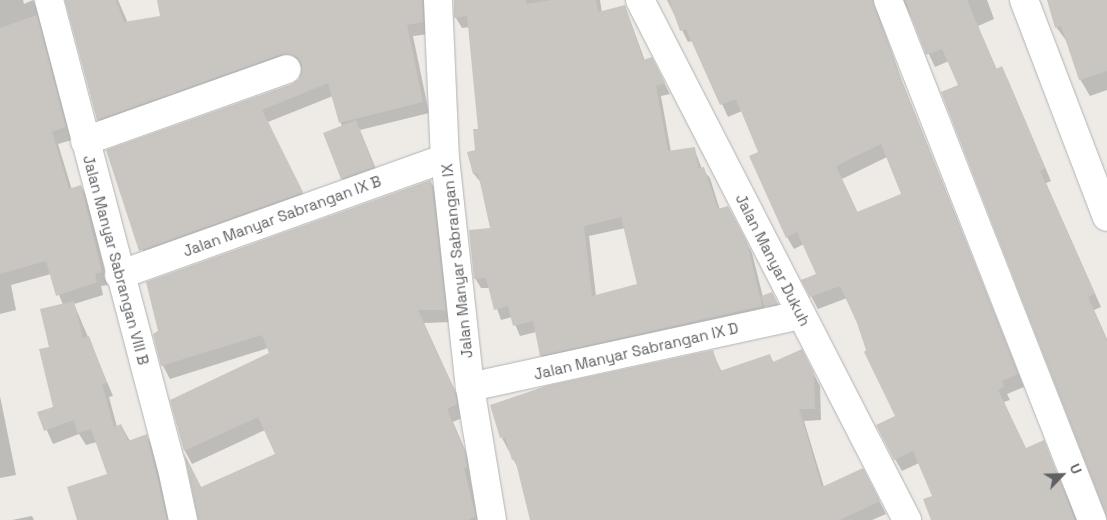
<!DOCTYPE html>
<html>
<head>
<meta charset="utf-8">
<style>
	body { margin:0 }
	#map { position:relative; width:1107px; height:520px; overflow:hidden; background:#eeebe6; font-family:"Space Grotesk",sans-serif }
	div>[style] { position:absolute }
	.shadow>* { inset:0; background:#0003 }
	.building>* { inset:0; background:#c9c6c2 }
	.roads { filter:drop-shadow(0 0 1px #b1b3b6) drop-shadow(0 0 1px #b1b3b6) }
	.minor>* { height:28px; margin:-14px; padding:0 14px; transform-origin:14px; border-radius:14px; background:#fff }
	span { translate:-50% -50%; white-space:nowrap; text-align:center; line-height:1.15; -webkit-text-stroke:4px #fff; paint-order:stroke }
	.street-label { font-size:15px; color:#5e6164 }
	.north { position:absolute; left:1037px; top:450px; width:50px; height:50px; -webkit-text-stroke:4px #fff; paint-order:stroke; rotate:66deg; font-size:14px; font-weight:700; line-height:20px; text-align:center; color:#5e6164 }
	.north::after { content:''; display:block; margin:auto; width:18px; height:22px; background:#5e6164; clip-path:polygon(50% 0,100% 100%,50% 72%,0 100%) }
</style>
</head>
<body>
<div id="map">
	<div class="shadow">
		<i style="clip-path:polygon(0 0,23px 0,24px 4px,33px 0,40px 13px,72px 140px,58px 144px,72px 190px,81px 186px,88px 199px,108px 285px,101px 286px,103px 295px,74px 304px,113px 396px,109px 397px,117px 427px,121px 425px,130px 441px,146px 435px,154px 448px,170px 520px,77px 520px,109px 475px,97px 442px,86px 445px,79px 434px,53px 444px,39px 413px,54px 407px,50px 348px,63px 305px,51px 274px,11px 285px,16px 310px,0 314px)"></i>
		<i style="clip-path:polygon(65px 0,118px 0,160px 97px,176px 92px,158px 0,427px 0,429px 34px,413px 36px,429px 113px,360px 130px,380px 179px,349px 190px,342px 178px,342px 127px,333px 96px,268px 122px,308px 204px,147px 262px,107px 151px,293px 85px,300px 79px,302px 68px,289px 66px,105px 131px,98px 120px)"></i>
		<i style="clip-path:polygon(evenodd,455px 0,600px 0,602px 13px,625px 6px,645px 61px,657px 69px,670px 94px,661px 96px,671px 152px,694px 148px,702px 169px,710px 178px,720px 210px,734px 218px,752px 253px,763px 297px,772px 293px,781px 310px,770px 312px,765px 304px,767px 316px,547px 366px,541px 355px,536px 332px,520px 336px,512px 317px,501px 320px,490px 288px,481px 288px,475px 278px,491px 229px,482px 184px,474px 174px,469px 153px,477px 151px,479px 130px,470px 27px,462px 28px,456px 18px,455px 0,625px 228px,638px 285px,596px 296px,589px 236px,625px 228px)"></i>
		<i style="clip-path:polygon(evenodd,667px 0,879px 0,882px 5px,880px 19px,902px 81px,1024px 387px,1007px 394px,1010px 400px,1004px 402px,1026px 449px,1043px 442px,1078px 520px,944px 520px,919px 463px,902px 471px,895px 459px,896px 417px,847px 298px,818px 309px,811px 296px,817px 274px,804px 244px,794px 249px,787px 237px,760px 153px,742px 111px,728px 117px,693px 41px,688px 42px,667px 0,887px 157px,902px 194px,858px 213px,842px 179px,887px 157px)"></i>
		<i style="clip-path:polygon(903px 0,987px 0,994px 19px,978px 26px,997px 70px,1001px 68px,1008px 80px,1051px 181px,1046px 183px,1101px 307px,1094px 310px,1107px 339px,1107px 512px,960px 86px,949px 61px,935px 67px)"></i>
		<i style="clip-path:polygon(1048px 0,1107px 0,1107px 90px,1090px 96px,1080px 79px,1068px 43px,1056px 27px)"></i>
		<i style="clip-path:polygon(430px 181px,438px 194px,452px 322px,424px 323px,462px 406px,464px 417px,453px 422px,472px 466px,474px 481px,471px 482px,480px 520px,198px 520px,187px 460px,202px 489px,276px 455px,265px 430px,192px 464px,185px 451px,172px 401px,270px 354px,268px 348px,170px 379px,163px 366px,154px 334px)"></i>
		<i style="clip-path:polygon(712px 352px,722px 372px,769px 355px,774px 363px,808px 363px,820px 386px,821px 420px,804px 421px,824px 487px,869px 481px,886px 514px,872px 520px,533px 520px,520px 472px,502px 438px)"></i>
		<i style="clip-path:polygon(0 396px,16px 475px,0 478px)"></i>
		<i style="clip-path:polygon(32px 516px,34px 520px,12px 520px)"></i>
	</div>
	<div class="building">
		<i style="clip-path:polygon(65px 0,116px 0,124px 22px,160px 16px,157px 0,422px 0,423px 22px,407px 25px,423px 102px,339px 123px,328px 83px,262px 110px,303px 192px,139px 251px,106px 150px,292px 84px,299px 79px,302px 64px,297px 57px,282px 54px,97px 120px)"></i>
		<i style="clip-path:polygon(evenodd,454px 0,526px 0,526px 4px,551px 0,596px 0,598px 12px,625px 5px,643px 60px,652px 57px,665px 83px,656px 86px,668px 151px,695px 147px,698px 168px,704px 167px,718px 209px,728px 206px,747px 242px,762px 306px,540px 356px,533px 321px,513px 326px,508px 306px,494px 310px,486px 278px,474px 279px,469px 230px,490px 228px,478px 173px,473px 174px,467px 152px,475px 150px,473px 129px,478px 129px,467px 16px,454px 18px,454px 0,621px 217px,637px 284px,592px 296px,584px 226px,621px 217px)"></i>
		<i style="clip-path:polygon(evenodd,669px 0,873px 0,896px 67px,1018px 374px,1002px 381px,1004px 387px,998px 390px,1026px 448px,1044px 440px,1075px 520px,931px 520px,923px 499px,932px 496px,913px 451px,894px 460px,876px 425px,895px 416px,864px 352px,866px 350px,857px 323px,840px 286px,810px 297px,801px 280px,816px 274px,797px 232px,786px 238px,749px 156px,758px 152px,736px 99px,720px 105px,686px 29px,680px 31px,669px 0,881px 144px,901px 194px,857px 212px,836px 166px,881px 144px)"></i>
		<i style="clip-path:polygon(905px 0,967px 0,996px 69px,1002px 66px,1045px 168px,1040px 171px,1095px 294px,1088px 297px,1107px 341px,1107px 518px,941px 92px,958px 85px,942px 49px,926px 55px)"></i>
		<i style="clip-path:polygon(1047px 0,1107px 0,1107px 71px,1079px 80px,1061px 26px,1055px 28px)"></i>
		<i style="clip-path:polygon(37px 15px,66px 127px,52px 132px,69px 189px,81px 185px,102px 272px,95px 274px,97px 282px,56px 296px,46px 261px,0 274px,0 28px)"></i>
		<i style="clip-path:polygon(356px 120px,374px 167px,341px 179px,323px 133px)"></i>
		<i style="clip-path:polygon(431px 180px,446px 310px,418px 310px,455px 392px,457px 404px,447px 409px,465px 452px,467px 467px,464px 469px,476px 516px,468px 520px,198px 520px,184px 453px,201px 487px,275px 454px,258px 417px,184px 451px,170px 400px,269px 353px,262px 335px,161px 366px,153px 334px,158px 331px,146px 282px)"></i>
		<i style="clip-path:polygon(772px 292px,778px 304px,765px 307px,761px 296px)"></i>
		<i style="clip-path:polygon(74px 301px,83px 338px,89px 336px,107px 383px,102px 384px,114px 427px,121px 424px,128px 441px,147px 434px,167px 520px,77px 520px,67px 487px,107px 474px,91px 429px,77px 433px,74px 420px,44px 431px,37px 412px,53px 407px,39px 349px,49px 347px,40px 309px)"></i>
		<i style="clip-path:polygon(802px 349px,814px 373px,815px 409px,799px 409px,822px 487px,863px 468px,880px 501px,840px 520px,530px 520px,515px 459px,512px 460px,505px 437px,500px 438px,490px 405px,546px 386px,713px 350px,720px 371px,770px 354px,773px 362px)"></i>
	</div>
	<div class="roads">
		<div class="minor">
			<i style="left:49px;top:0;width:480px;rotate:75.3deg"></i>
			<i style="left:171px;top:464px;width:57px;rotate:77.9deg"></i>
			<i style="left:438px;top:0;width:158px;rotate:87.5deg"></i>
			<i style="left:445px;top:158px;width:230px;rotate:83.8deg"></i>
			<i style="left:470px;top:387px;width:135px;rotate:80.6deg"></i>
			<i style="left:640px;top:0;width:585px;rotate:62.82deg"></i>
			<i style="left:888px;top:0;width:559px;rotate:68.58deg"></i>
			<i style="left:1024px;top:0;width:232px;rotate:69.1deg"></i>
			<i style="left:85px;top:141px;width:214px;rotate:-19.6deg"></i>
			<i style="left:119px;top:275px;width:346px;rotate:-19.7deg"></i>
			<i style="left:470px;top:387px;width:339px;rotate:-12.3deg"></i>
		</div>
	</div>
	<div class="street-label">
		<span style="left:282px;top:216px;rotate:-20deg">Jalan Manyar Sabrangan IX B</span>
		<span style="left:116px;top:260px;rotate:75deg">Jalan Manyar Sabrangan VIII B</span>
		<span style="left:773px;top:260px;rotate:63deg">Jalan Manyar Dukuh</span>
		<span style="left:457px;top:261px;rotate:-96deg">Jalan Manyar Sabrangan IX</span>
		<span style="left:636px;top:351px;rotate:-13deg">Jalan Manyar Sabrangan IX D</span>
	</div>
	<div class="north">U</div>
</div>
</body>
</html>
